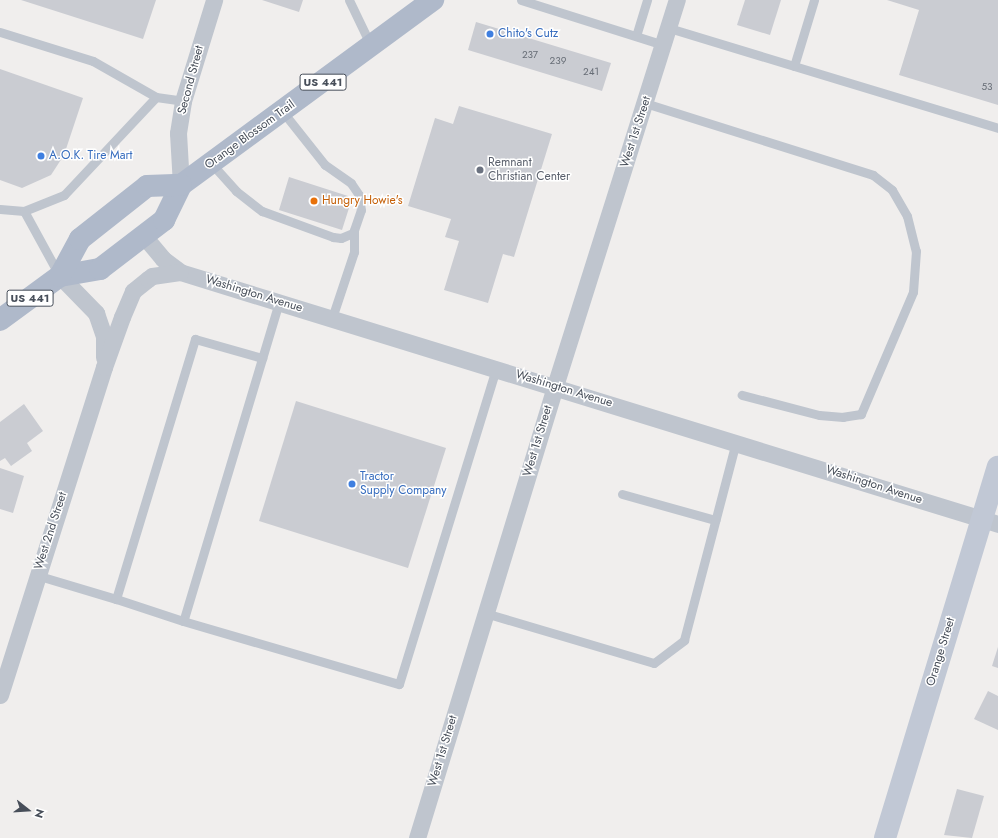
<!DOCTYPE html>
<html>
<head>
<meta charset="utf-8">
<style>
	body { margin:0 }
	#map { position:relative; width:998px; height:838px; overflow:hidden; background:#f0eeed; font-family:Jost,sans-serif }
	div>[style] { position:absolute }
	.building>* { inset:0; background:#caccd2 }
	.lane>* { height:9px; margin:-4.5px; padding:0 4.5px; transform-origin:4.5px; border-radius:4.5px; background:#bfc5ce }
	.street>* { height:17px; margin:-8.5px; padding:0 8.5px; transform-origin:8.5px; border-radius:8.5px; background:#bfc5ce }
	.secondary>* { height:22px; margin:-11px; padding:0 11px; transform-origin:11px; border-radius:11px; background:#c1c8d5 }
	.primary>* { height:22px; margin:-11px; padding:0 11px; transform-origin:11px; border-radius:11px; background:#afb9ca }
	.dots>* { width:11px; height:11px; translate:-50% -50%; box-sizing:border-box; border:2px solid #fff; border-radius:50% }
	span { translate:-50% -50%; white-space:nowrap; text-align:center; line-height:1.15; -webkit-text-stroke:3px #fff; paint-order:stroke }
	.number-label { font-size:10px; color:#686e77 }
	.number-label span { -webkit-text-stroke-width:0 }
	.shield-label span { padding:1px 3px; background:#fff; border:1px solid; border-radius:3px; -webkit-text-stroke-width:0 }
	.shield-label { font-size:11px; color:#474e59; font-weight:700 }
	.shop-label { font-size:12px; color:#366cbe }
	.left { translate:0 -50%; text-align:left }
	.street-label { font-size:12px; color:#474e59 }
	.worship-label { font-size:12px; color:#5b616d }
	.food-label { font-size:12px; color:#c56008 }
	.north { position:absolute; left:8px; top:790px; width:40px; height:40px; -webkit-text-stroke:3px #fff; paint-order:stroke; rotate:107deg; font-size:11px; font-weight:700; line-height:16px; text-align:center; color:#474e59 }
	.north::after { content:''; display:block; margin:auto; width:14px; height:18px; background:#474e59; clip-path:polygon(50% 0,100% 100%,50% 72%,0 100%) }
</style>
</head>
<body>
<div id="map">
	<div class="building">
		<i style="clip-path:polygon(21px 0,156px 0,143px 39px)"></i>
		<i style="clip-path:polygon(262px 0,303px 0,299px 12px)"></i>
		<i style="clip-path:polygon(745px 0,781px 0,770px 35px,737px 25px)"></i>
		<i style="clip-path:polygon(887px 0,998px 0,998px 105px,899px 75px,919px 10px)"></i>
		<i style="clip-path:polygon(476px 22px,611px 63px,602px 91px,468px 50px)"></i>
		<i style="clip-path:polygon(0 69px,83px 98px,64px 155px,51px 175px,22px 188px,0 180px)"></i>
		<i style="clip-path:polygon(459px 106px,552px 134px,514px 257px,503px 254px,488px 303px,444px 290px,459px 241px,445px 237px,451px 219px,408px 206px,435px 118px,453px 124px)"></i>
		<i style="clip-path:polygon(289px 177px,348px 196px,344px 207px,349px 208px,342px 230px,279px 210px)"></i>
		<i style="clip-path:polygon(296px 401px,446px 448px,408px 568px,259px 521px)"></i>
		<i style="clip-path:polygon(24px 404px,43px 431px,27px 443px,32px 451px,11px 466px,5px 458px,0 461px,0 422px)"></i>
		<i style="clip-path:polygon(0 468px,24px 476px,13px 513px,0 509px)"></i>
		<i style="clip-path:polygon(998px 647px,998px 668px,992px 666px)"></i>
		<i style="clip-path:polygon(988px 691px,998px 696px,998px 730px,974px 719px)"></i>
		<i style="clip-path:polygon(957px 789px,984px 796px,972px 838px,944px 835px)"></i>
	</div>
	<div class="lane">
		<i style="left:349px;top:0;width:51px;rotate:64.4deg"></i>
		<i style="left:521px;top:0;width:150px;rotate:17.5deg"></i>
		<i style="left:669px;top:28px;width:344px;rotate:16.9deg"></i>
		<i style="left:0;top:32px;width:97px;rotate:17.3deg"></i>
		<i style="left:93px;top:61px;width:73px;rotate:29.7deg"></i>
		<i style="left:636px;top:36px;width:38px;rotate:-73deg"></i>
		<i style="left:794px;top:66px;width:69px;rotate:-73.1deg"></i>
		<i style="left:645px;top:103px;width:239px;rotate:17.5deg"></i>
		<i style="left:873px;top:175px;width:24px;rotate:38deg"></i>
		<i style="left:892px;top:190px;width:30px;rotate:60deg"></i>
		<i style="left:907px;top:216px;width:36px;rotate:76deg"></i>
		<i style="left:916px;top:251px;width:41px;rotate:94.2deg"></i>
		<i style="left:913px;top:292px;width:133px;rotate:113.1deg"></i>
		<i style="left:861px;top:414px;width:18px;rotate:171deg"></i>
		<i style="left:843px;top:417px;width:24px;rotate:-175deg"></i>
		<i style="left:819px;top:415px;width:80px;rotate:-165.4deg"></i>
		<i style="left:211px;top:163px;width:38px;rotate:48deg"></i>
		<i style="left:236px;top:191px;width:33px;rotate:38deg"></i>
		<i style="left:262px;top:211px;width:76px;rotate:20.1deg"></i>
		<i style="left:333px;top:237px;width:8px;rotate:7deg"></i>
		<i style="left:341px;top:238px;width:13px;rotate:-23deg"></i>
		<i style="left:353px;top:233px;width:24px;rotate:-71deg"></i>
		<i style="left:361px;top:210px;width:15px;rotate:-98deg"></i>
		<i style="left:359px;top:195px;width:14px;rotate:-124deg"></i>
		<i style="left:351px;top:183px;width:32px;rotate:-145deg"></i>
		<i style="left:325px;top:165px;width:68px;rotate:-128.4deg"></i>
		<i style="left:0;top:209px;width:24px;rotate:5deg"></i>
		<i style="left:24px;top:211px;width:43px;rotate:-21.8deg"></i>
		<i style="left:64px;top:195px;width:134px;rotate:-46.8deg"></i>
		<i style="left:156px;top:97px;width:27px;rotate:8deg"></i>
		<i style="left:24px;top:211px;width:73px;rotate:61.3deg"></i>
		<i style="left:279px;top:302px;width:333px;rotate:106.7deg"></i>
		<i style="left:183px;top:621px;width:225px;rotate:16.3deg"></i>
		<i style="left:399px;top:684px;width:331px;rotate:-72.9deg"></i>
		<i style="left:332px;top:318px;width:70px;rotate:-71.6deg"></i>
		<i style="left:354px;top:252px;width:21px;rotate:-90deg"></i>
		<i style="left:622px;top:494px;width:97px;rotate:15.6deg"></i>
		<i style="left:36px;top:575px;width:84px;rotate:16.7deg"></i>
		<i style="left:485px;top:613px;width:176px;rotate:16.5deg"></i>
		<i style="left:654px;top:663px;width:38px;rotate:-37deg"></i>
		<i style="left:684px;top:640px;width:205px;rotate:-75.3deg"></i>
		<i style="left:183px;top:621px;width:71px;rotate:-161.8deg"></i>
		<i style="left:116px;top:599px;width:272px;rotate:-73.1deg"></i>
		<i style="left:195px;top:339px;width:70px;rotate:15.8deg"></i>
	</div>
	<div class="street">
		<i style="left:181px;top:185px;width:52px;rotate:-93.3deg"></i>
		<i style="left:178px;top:133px;width:32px;rotate:-81deg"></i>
		<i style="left:183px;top:101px;width:106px;rotate:-72.9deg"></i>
		<i style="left:143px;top:235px;width:31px;rotate:50deg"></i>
		<i style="left:163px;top:259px;width:21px;rotate:37deg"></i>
		<i style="left:180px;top:272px;width:856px;rotate:17.12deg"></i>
		<i style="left:60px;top:276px;width:52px;rotate:45.8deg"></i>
		<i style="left:96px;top:313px;width:24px;rotate:71deg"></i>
		<i style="left:104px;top:336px;width:21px;rotate:90deg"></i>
		<i style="left:0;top:695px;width:344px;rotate:-72.4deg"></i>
		<i style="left:104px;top:367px;width:53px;rotate:-70.2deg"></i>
		<i style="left:122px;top:317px;width:28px;rotate:-67deg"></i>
		<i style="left:133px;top:291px;width:19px;rotate:-39deg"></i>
		<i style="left:148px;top:279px;width:5px;rotate:-37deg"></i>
		<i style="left:152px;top:276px;width:28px;rotate:-8deg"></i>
		<i style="left:417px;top:838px;width:473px;rotate:-73deg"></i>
		<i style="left:555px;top:386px;width:405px;rotate:-72.5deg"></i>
	</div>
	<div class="secondary">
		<i style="left:885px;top:838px;width:388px;rotate:-73.1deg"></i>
	</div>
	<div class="primary">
		<i style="left:60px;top:276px;width:41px;rotate:-9.9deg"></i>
		<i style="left:100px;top:269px;width:81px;rotate:-37.4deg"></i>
		<i style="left:164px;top:220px;width:39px;rotate:-64deg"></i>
		<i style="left:181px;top:185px;width:313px;rotate:-36.3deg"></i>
		<i style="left:0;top:320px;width:74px;rotate:-36.3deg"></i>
		<i style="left:60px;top:276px;width:42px;rotate:-61.6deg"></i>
		<i style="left:80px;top:239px;width:85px;rotate:-38.3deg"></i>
		<i style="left:147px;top:186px;width:34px;rotate:-2deg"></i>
	</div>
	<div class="dots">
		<i style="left:490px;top:34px;background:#3f7fe0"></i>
		<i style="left:41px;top:156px;background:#3f7fe0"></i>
		<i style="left:480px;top:170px;background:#6b7280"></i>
		<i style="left:314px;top:201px;background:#e8710a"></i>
		<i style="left:352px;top:484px;background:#3f7fe0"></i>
	</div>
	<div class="number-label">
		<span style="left:530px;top:55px">237</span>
		<span style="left:558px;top:61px">239</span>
		<span style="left:591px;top:72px">241</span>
		<span style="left:987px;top:87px">53</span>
	</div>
	<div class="shield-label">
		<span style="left:323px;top:82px">US 441</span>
		<span style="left:30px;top:298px">US 441</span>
	</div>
	<div class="shop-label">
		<span class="left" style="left:498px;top:34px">Chito's Cutz</span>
		<span class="left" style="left:49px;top:156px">A.O.K. Tire Mart</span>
		<span class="left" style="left:360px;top:484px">Tractor<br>Supply Company</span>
	</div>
	<div class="street-label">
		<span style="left:191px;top:80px;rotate:-75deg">Second Street</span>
		<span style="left:636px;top:132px;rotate:-72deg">West 1st Street</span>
		<span style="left:250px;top:135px;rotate:-36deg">Orange Blossom Trail</span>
		<span style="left:254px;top:294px;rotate:17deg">Washington Avenue</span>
		<span style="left:564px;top:389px;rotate:17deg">Washington Avenue</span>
		<span style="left:538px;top:441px;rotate:-73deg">West 1st Street</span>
		<span style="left:874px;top:485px;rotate:18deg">Washington Avenue</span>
		<span style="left:51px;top:531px;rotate:-72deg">West 2nd Street</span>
		<span style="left:941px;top:652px;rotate:-73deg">Orange Street</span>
		<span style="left:443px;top:751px;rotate:-73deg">West 1st Street</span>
	</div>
	<div class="worship-label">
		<span class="left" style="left:488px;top:170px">Remnant<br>Christian Center</span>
	</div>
	<div class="food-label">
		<span class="left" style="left:322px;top:201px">Hungry Howie's</span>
	</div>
	<div class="north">N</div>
</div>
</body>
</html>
